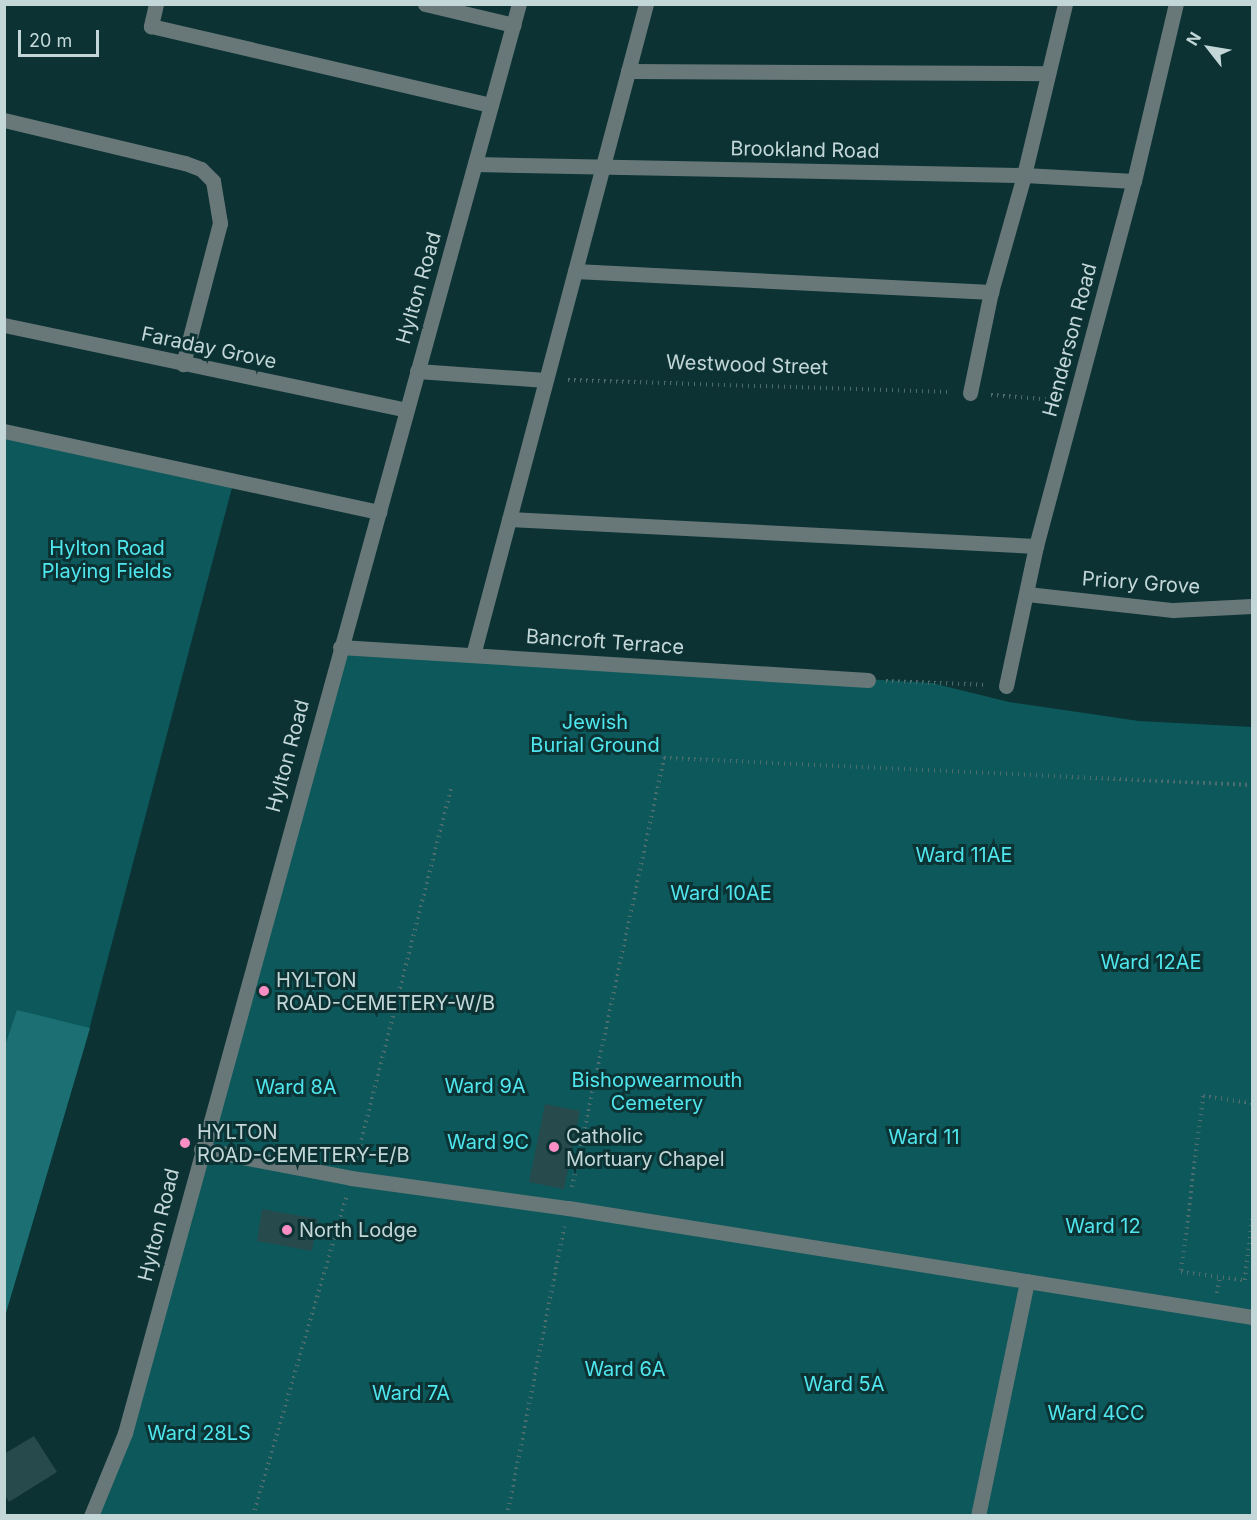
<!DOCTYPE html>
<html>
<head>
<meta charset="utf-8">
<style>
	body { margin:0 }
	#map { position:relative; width:1257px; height:1520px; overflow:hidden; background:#0c3234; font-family:Inter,sans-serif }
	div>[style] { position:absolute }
	.green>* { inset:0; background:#0c585b }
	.forest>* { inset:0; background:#1c6f72 }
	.building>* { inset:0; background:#274b4d }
	.path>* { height:4px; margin-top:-2px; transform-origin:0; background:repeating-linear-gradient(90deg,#4d6c6e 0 1.5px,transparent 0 6px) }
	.minor>* { height:15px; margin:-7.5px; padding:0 7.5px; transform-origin:7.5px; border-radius:7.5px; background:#687878 }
	.dots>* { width:16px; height:16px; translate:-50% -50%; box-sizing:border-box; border:3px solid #0c3234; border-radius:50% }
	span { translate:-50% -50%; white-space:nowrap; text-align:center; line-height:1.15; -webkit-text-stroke:6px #0c3234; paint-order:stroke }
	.street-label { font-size:20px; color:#c4d7d8 }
	.park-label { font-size:20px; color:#4fe6ed }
	.poi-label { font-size:20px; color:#c4d7d8 }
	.left { translate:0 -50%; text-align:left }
	.frame { position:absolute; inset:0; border:6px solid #c4d7d8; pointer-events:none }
	.north { position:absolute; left:1179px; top:18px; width:60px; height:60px; -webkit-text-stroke:4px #0c3234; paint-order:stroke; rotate:301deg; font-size:16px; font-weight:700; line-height:24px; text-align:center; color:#c4d7d8 }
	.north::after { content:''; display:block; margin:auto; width:21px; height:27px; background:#c4d7d8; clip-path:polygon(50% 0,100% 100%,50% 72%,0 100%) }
	.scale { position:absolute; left:18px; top:30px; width:81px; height:27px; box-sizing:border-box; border:3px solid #c4d7d8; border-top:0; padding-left:8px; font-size:18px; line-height:21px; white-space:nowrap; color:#c4d7d8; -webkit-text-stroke:4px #0c3234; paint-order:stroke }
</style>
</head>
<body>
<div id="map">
	<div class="green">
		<i style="clip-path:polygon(5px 431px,234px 480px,85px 1045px,5px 1316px)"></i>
		<i style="clip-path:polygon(340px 647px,932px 683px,1009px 702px,1139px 721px,1252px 727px,1252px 1515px,91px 1516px,111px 1467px)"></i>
	</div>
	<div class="forest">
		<i style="clip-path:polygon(17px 1010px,90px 1028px,5px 1316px,4px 1049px)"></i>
	</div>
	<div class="building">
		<i style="clip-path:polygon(545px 1104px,580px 1111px,564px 1189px,529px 1182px)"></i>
		<i style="clip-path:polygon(262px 1209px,318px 1219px,312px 1251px,257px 1241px)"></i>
		<i style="clip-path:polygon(34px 1436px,57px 1472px,9px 1502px,4px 1494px,4px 1454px)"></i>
	</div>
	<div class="path">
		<i style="left:568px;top:380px;width:382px;rotate:1.8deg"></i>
		<i style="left:991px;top:395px;width:64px;rotate:4.5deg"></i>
		<i style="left:886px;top:681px;width:101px;rotate:2.3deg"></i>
		<i style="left:1252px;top:1103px;width:49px;rotate:-171.9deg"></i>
		<i style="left:1203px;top:1096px;width:177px;rotate:97.1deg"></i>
		<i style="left:1181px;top:1272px;width:64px;rotate:7.1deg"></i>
		<i style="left:1245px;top:1280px;width:63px;rotate:-83.7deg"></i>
		<i style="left:357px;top:1157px;width:380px;rotate:-75.7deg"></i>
		<i style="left:572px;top:1187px;width:439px;rotate:-77.9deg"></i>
		<i style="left:664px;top:758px;width:589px;rotate:2.63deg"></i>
		<i style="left:1217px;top:1293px;width:16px;rotate:-79deg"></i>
		<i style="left:253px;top:1516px;width:332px;rotate:-73.7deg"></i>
		<i style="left:507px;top:1516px;width:295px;rotate:-78.8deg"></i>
	</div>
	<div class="minor">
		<i style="left:156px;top:4px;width:23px;rotate:103deg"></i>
		<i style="left:151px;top:26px;width:349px;rotate:13.1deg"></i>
		<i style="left:425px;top:4px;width:91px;rotate:13.3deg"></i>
		<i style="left:628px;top:71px;width:418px;rotate:0.3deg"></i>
		<i style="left:4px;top:120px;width:186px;rotate:13.4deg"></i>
		<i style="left:185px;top:163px;width:17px;rotate:21deg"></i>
		<i style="left:201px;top:169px;width:17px;rotate:45deg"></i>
		<i style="left:213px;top:181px;width:43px;rotate:80.5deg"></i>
		<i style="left:220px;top:223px;width:146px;rotate:104.7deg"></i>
		<i style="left:475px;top:164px;width:549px;rotate:1.15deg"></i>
		<i style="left:1024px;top:175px;width:110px;rotate:3.1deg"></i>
		<i style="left:575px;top:271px;width:417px;rotate:2.9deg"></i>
		<i style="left:4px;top:325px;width:411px;rotate:11.9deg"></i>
		<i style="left:417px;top:371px;width:129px;rotate:4deg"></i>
		<i style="left:970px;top:393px;width:103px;rotate:-78.3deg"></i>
		<i style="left:991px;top:292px;width:122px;rotate:-74.2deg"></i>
		<i style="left:1024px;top:175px;width:176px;rotate:-76.5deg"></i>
		<i style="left:4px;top:431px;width:384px;rotate:12.2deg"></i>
		<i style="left:509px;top:519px;width:528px;rotate:2.93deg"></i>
		<i style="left:1027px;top:594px;width:147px;rotate:6.3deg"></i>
		<i style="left:1173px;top:610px;width:79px;rotate:-2.9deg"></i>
		<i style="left:340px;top:647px;width:529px;rotate:3.58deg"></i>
		<i style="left:473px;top:655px;width:674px;rotate:-75.12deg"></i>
		<i style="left:1006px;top:686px;width:143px;rotate:-77.9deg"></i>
		<i style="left:1036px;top:546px;width:378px;rotate:-75deg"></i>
		<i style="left:1134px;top:181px;width:182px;rotate:-76.7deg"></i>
		<i style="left:201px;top:1149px;width:153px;rotate:10.9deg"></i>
		<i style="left:351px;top:1178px;width:219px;rotate:7.9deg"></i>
		<i style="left:568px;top:1208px;width:693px;rotate:9.05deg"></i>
		<i style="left:91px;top:1516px;width:90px;rotate:-67.7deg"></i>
		<i style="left:125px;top:1433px;width:1482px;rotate:-74.59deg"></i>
		<i style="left:978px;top:1516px;width:240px;rotate:-78.2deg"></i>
	</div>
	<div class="dots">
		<i style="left:264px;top:991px;background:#fb8fc5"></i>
		<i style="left:185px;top:1143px;background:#fb8fc5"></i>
		<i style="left:554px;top:1147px;background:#fb8fc5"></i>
		<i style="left:287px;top:1230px;background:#fb8fc5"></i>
	</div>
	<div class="street-label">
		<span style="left:805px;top:150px;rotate:1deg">Brookland Road</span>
		<span style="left:419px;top:288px;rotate:-74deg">Hylton Road</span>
		<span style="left:1070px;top:340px;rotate:-75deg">Henderson Road</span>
		<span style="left:209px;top:348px;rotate:12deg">Faraday Grove</span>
		<span style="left:747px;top:365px;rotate:2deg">Westwood Street</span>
		<span style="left:1141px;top:583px;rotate:4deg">Priory Grove</span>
		<span style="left:605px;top:642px;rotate:4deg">Bancroft Terrace</span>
		<span style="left:288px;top:756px;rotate:-75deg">Hylton Road</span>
		<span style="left:159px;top:1225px;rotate:-76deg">Hylton Road</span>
	</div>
	<div class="park-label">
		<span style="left:107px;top:560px">Hylton Road<br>Playing Fields</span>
		<span style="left:595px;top:734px">Jewish<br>Burial Ground</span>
		<span style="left:964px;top:855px">Ward 11AE</span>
		<span style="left:721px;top:893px">Ward 10AE</span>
		<span style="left:1151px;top:962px">Ward 12AE</span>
		<span style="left:657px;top:1092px">Bishopwearmouth<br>Cemetery</span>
		<span style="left:485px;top:1086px">Ward 9A</span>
		<span style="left:296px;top:1087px">Ward 8A</span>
		<span style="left:924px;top:1137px">Ward 11</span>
		<span style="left:488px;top:1142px">Ward 9C</span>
		<span style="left:1103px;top:1226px">Ward 12</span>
		<span style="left:625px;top:1369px">Ward 6A</span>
		<span style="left:844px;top:1384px">Ward 5A</span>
		<span style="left:411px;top:1393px">Ward 7A</span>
		<span style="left:1096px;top:1413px">Ward 4CC</span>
		<span style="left:199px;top:1433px">Ward 28LS</span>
	</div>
	<div class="poi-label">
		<span class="left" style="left:276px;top:992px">HYLTON<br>ROAD-CEMETERY-W/B</span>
		<span class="left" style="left:197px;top:1144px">HYLTON<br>ROAD-CEMETERY-E/B</span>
		<span class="left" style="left:566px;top:1148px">Catholic<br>Mortuary Chapel</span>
		<span class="left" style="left:299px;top:1230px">North Lodge</span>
	</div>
	<div class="frame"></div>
	<div class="north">N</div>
	<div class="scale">20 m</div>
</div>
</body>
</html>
